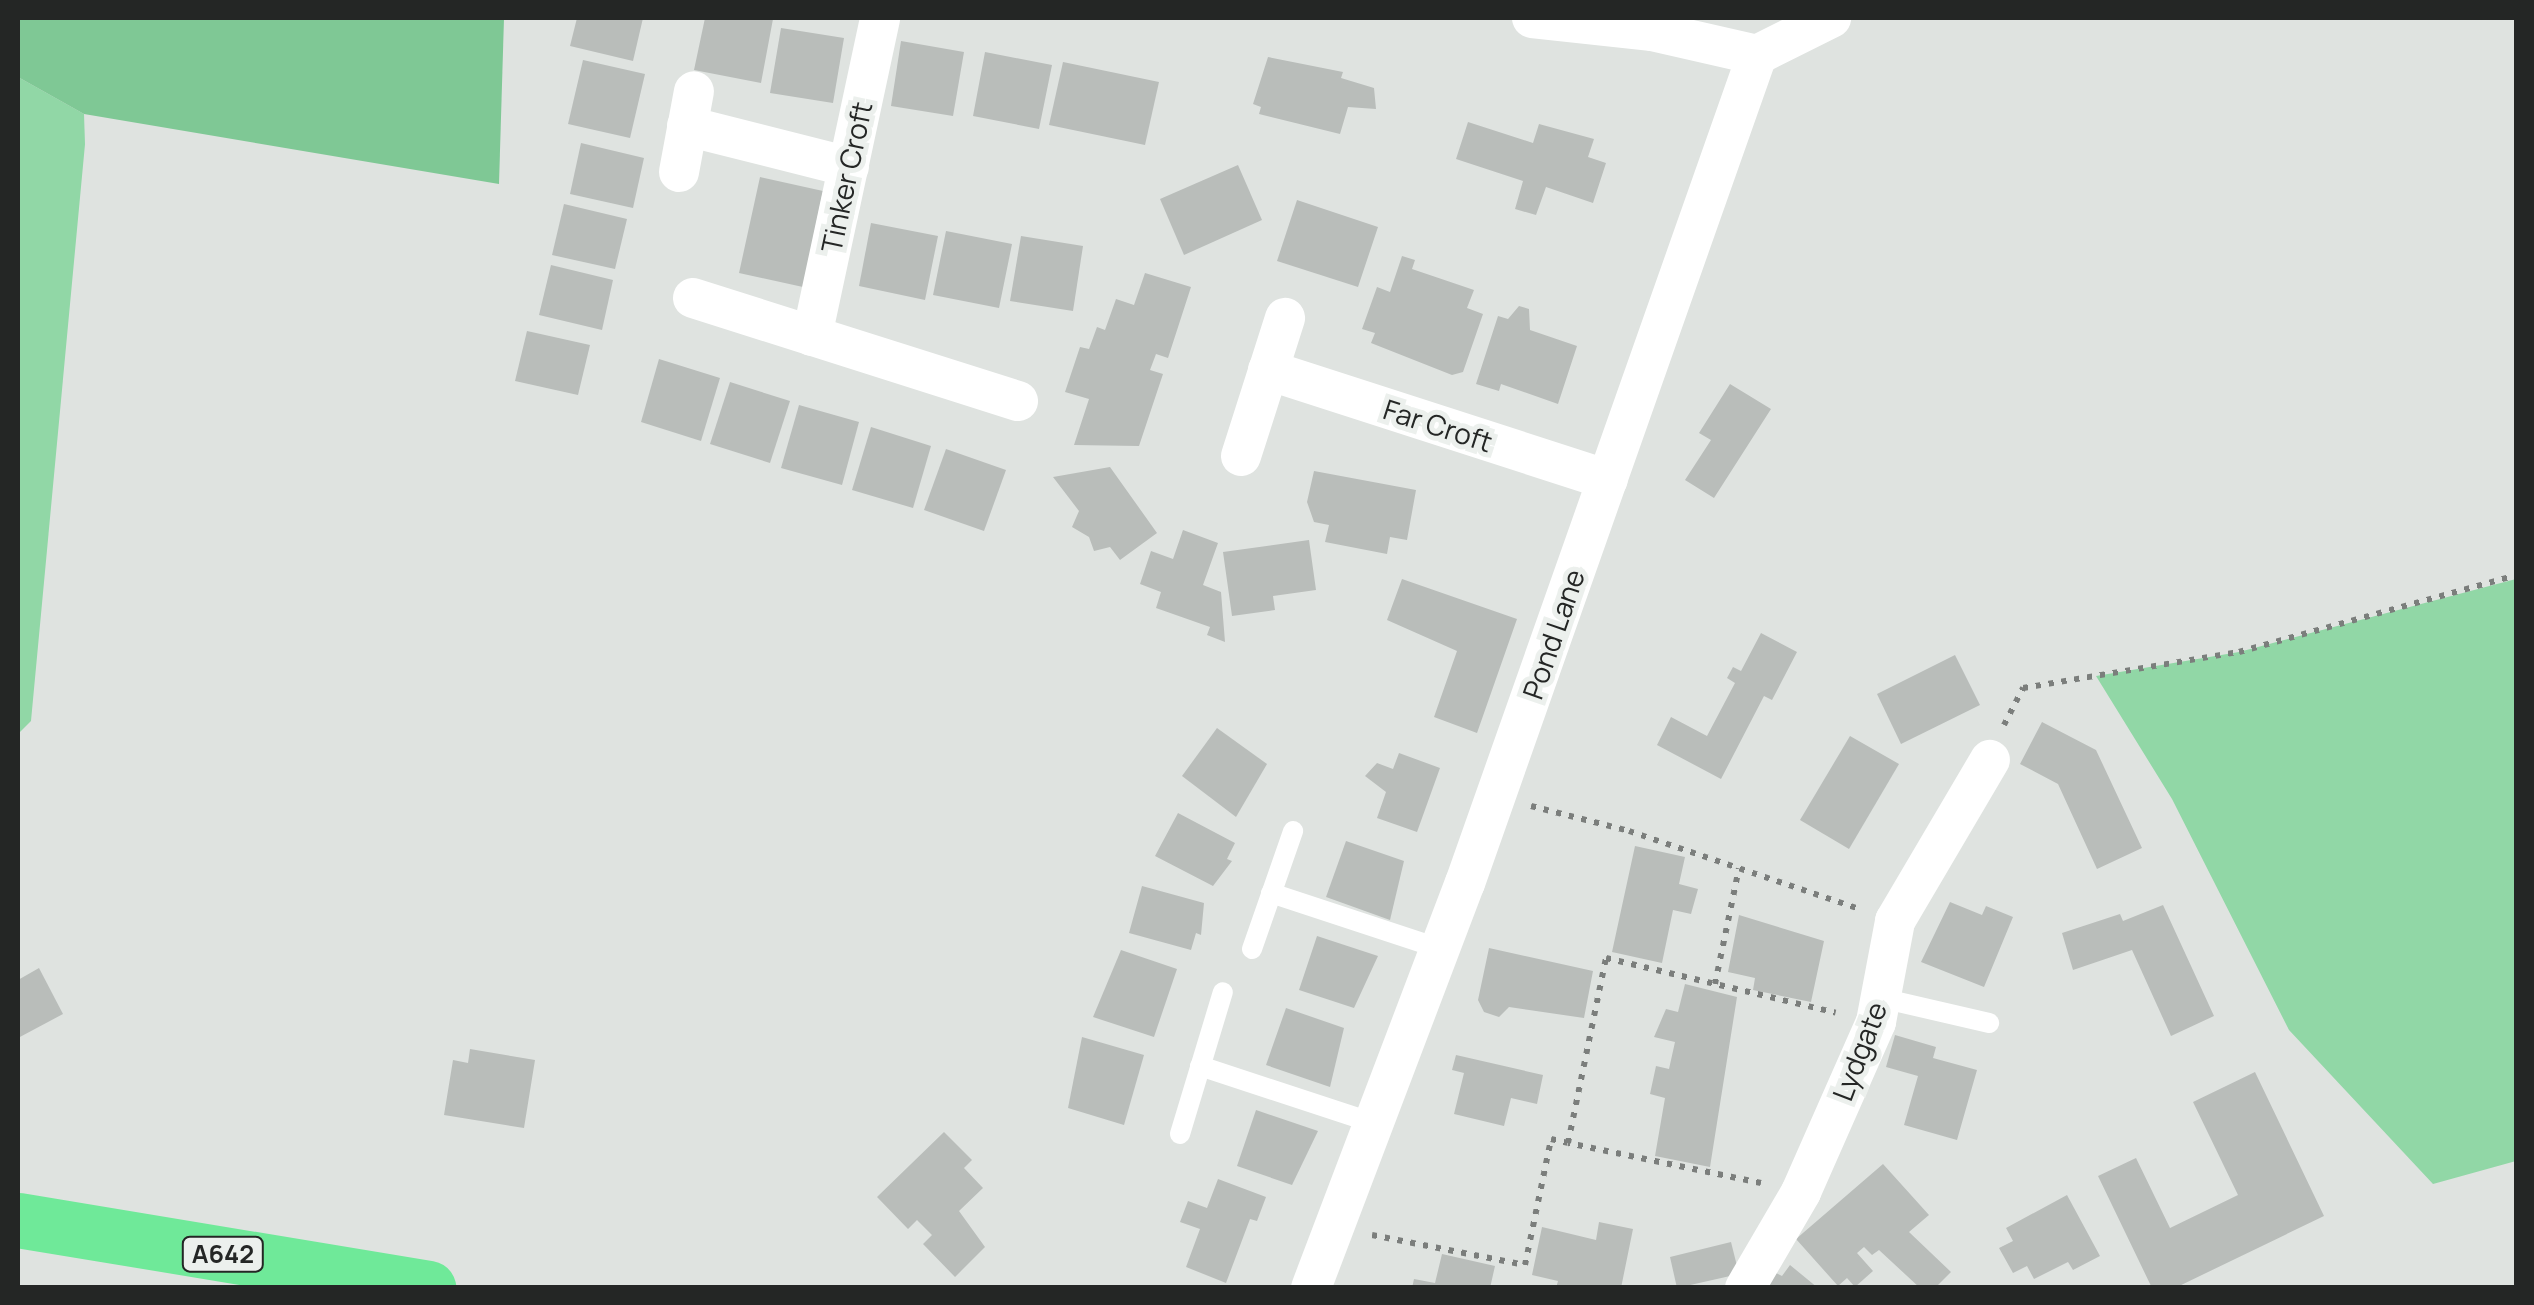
<!DOCTYPE html>
<html>
<head>
<meta charset="utf-8">
<style>
	body { margin:0 }
	#map { position:relative; width:2534px; height:1305px; overflow:hidden; background:#dfe3e0; font-family:Manrope,sans-serif }
	div>[style] { position:absolute }
	.green>* { inset:0; background:#91d7a6 }
	.forest>* { inset:0; background:#7fc895 }
	.building>* { inset:0; background:#b9bdba }
	.path>* { height:6px; margin-top:-3px; transform-origin:0; background:repeating-linear-gradient(90deg,#7b7e7c 0 5px,transparent 0 13px) }
	.lane>* { height:20px; margin:-10px; padding:0 10px; transform-origin:10px; border-radius:10px; background:#fff }
	.street>* { height:40px; margin:-20px; padding:0 20px; transform-origin:20px; border-radius:20px; background:#fff }
	.highway>* { height:55px; margin:-27.5px; padding:0 27.5px; transform-origin:27.5px; border-radius:27.5px; background:#6fe999 }
	span { translate:-50% -50%; white-space:nowrap; text-align:center; line-height:1.15; -webkit-text-stroke:10px #ecf0ed; paint-order:stroke }
	.shield-label span { padding:2px 8px; background:#ecf0ed; border:2px solid; border-radius:8px; -webkit-text-stroke-width:0 }
	.shield-label { font-size:25px; color:#242625; font-weight:700 }
	.street-label { font-size:28px; color:#242625 }
	.frame { position:absolute; inset:0; border:20px solid #242625; pointer-events:none }
</style>
</head>
<body>
<div id="map">
	<div class="green">
		<i style="clip-path:polygon(18px 77px,84px 114px,85px 144px,31px 721px,18px 734px)"></i>
		<i style="clip-path:polygon(2516px 579px,2516px 1161px,2433px 1184px,2289px 1030px,2172px 799px,2096px 676px,2239px 652px)"></i>
	</div>
	<div class="forest">
		<i style="clip-path:polygon(18px 18px,504px 18px,499px 184px,84px 114px,18px 77px)"></i>
	</div>
	<div class="building">
		<i style="clip-path:polygon(577px 18px,643px 18px,633px 61px,570px 46px)"></i>
		<i style="clip-path:polygon(705px 18px,773px 19px,761px 83px,694px 70px)"></i>
		<i style="clip-path:polygon(781px 28px,844px 38px,833px 103px,770px 93px)"></i>
		<i style="clip-path:polygon(901px 41px,964px 52px,953px 116px,891px 106px)"></i>
		<i style="clip-path:polygon(985px 52px,1052px 65px,1039px 129px,973px 116px)"></i>
		<i style="clip-path:polygon(1268px 57px,1343px 72px,1341px 78px,1374px 88px,1376px 109px,1348px 107px,1340px 134px,1259px 114px,1261px 107px,1253px 104px)"></i>
		<i style="clip-path:polygon(583px 60px,645px 74px,630px 138px,568px 124px)"></i>
		<i style="clip-path:polygon(1063px 62px,1159px 82px,1145px 145px,1049px 125px)"></i>
		<i style="clip-path:polygon(1468px 122px,1533px 143px,1539px 124px,1594px 139px,1588px 157px,1606px 163px,1593px 203px,1546px 187px,1536px 215px,1515px 209px,1523px 181px,1456px 159px)"></i>
		<i style="clip-path:polygon(581px 143px,644px 158px,633px 208px,570px 194px)"></i>
		<i style="clip-path:polygon(1238px 165px,1262px 220px,1184px 255px,1160px 199px)"></i>
		<i style="clip-path:polygon(760px 177px,823px 191px,803px 287px,739px 273px)"></i>
		<i style="clip-path:polygon(1297px 200px,1378px 227px,1358px 287px,1277px 261px)"></i>
		<i style="clip-path:polygon(564px 204px,627px 219px,615px 269px,552px 255px)"></i>
		<i style="clip-path:polygon(871px 223px,938px 236px,925px 300px,859px 286px)"></i>
		<i style="clip-path:polygon(946px 231px,1012px 244px,999px 308px,933px 295px)"></i>
		<i style="clip-path:polygon(1021px 236px,1083px 246px,1073px 311px,1010px 301px)"></i>
		<i style="clip-path:polygon(1402px 256px,1415px 260px,1412px 269px,1474px 290px,1467px 308px,1483px 314px,1463px 372px,1452px 375px,1371px 343px,1375px 333px,1362px 329px,1377px 287px,1390px 292px)"></i>
		<i style="clip-path:polygon(551px 265px,613px 280px,602px 330px,539px 315px)"></i>
		<i style="clip-path:polygon(1145px 273px,1191px 287px,1168px 358px,1156px 354px,1150px 370px,1163px 374px,1139px 446px,1074px 445px,1089px 399px,1065px 392px,1080px 347px,1089px 349px,1097px 327px,1105px 330px,1116px 299px,1134px 305px)"></i>
		<i style="clip-path:polygon(1519px 306px,1529px 309px,1530px 330px,1577px 346px,1558px 404px,1501px 384px,1499px 391px,1476px 384px,1498px 316px,1508px 319px)"></i>
		<i style="clip-path:polygon(527px 331px,590px 345px,578px 395px,515px 381px)"></i>
		<i style="clip-path:polygon(659px 359px,720px 378px,701px 441px,641px 422px)"></i>
		<i style="clip-path:polygon(730px 382px,790px 401px,770px 463px,710px 444px)"></i>
		<i style="clip-path:polygon(1730px 384px,1771px 409px,1714px 498px,1685px 480px,1711px 440px,1699px 433px)"></i>
		<i style="clip-path:polygon(799px 405px,859px 422px,842px 485px,781px 468px)"></i>
		<i style="clip-path:polygon(871px 427px,931px 446px,913px 508px,852px 490px)"></i>
		<i style="clip-path:polygon(946px 449px,1006px 470px,984px 531px,924px 510px)"></i>
		<i style="clip-path:polygon(1110px 467px,1157px 533px,1120px 560px,1110px 547px,1094px 551px,1089px 537px,1072px 527px,1079px 511px,1053px 477px)"></i>
		<i style="clip-path:polygon(1314px 471px,1416px 490px,1407px 540px,1390px 537px,1387px 554px,1325px 542px,1329px 525px,1314px 522px,1307px 502px)"></i>
		<i style="clip-path:polygon(1183px 530px,1218px 543px,1203px 585px,1221px 592px,1225px 642px,1207px 635px,1210px 627px,1156px 608px,1161px 592px,1140px 584px,1151px 551px,1173px 559px)"></i>
		<i style="clip-path:polygon(1309px 540px,1316px 590px,1273px 596px,1275px 610px,1232px 616px,1223px 552px)"></i>
		<i style="clip-path:polygon(1402px 579px,1517px 619px,1477px 733px,1434px 717px,1457px 651px,1387px 620px)"></i>
		<i style="clip-path:polygon(1761px 633px,1797px 652px,1772px 700px,1764px 696px,1721px 779px,1657px 745px,1671px 717px,1707px 736px,1735px 683px,1727px 678px,1733px 667px,1741px 671px)"></i>
		<i style="clip-path:polygon(1955px 655px,1980px 705px,1901px 744px,1877px 694px)"></i>
		<i style="clip-path:polygon(2042px 722px,2096px 750px,2142px 848px,2097px 869px,2058px 784px,2020px 764px)"></i>
		<i style="clip-path:polygon(1217px 728px,1267px 764px,1236px 817px,1182px 776px)"></i>
		<i style="clip-path:polygon(1850px 736px,1899px 764px,1849px 849px,1800px 820px)"></i>
		<i style="clip-path:polygon(1399px 753px,1440px 768px,1417px 832px,1377px 818px,1386px 792px,1365px 776px,1377px 763px,1393px 769px)"></i>
		<i style="clip-path:polygon(1178px 813px,1235px 843px,1227px 859px,1232px 861px,1213px 886px,1155px 856px)"></i>
		<i style="clip-path:polygon(1346px 841px,1404px 861px,1390px 920px,1326px 897px)"></i>
		<i style="clip-path:polygon(1635px 846px,1685px 857px,1679px 884px,1698px 889px,1691px 914px,1673px 910px,1662px 963px,1612px 952px)"></i>
		<i style="clip-path:polygon(1142px 886px,1204px 903px,1201px 935px,1196px 933px,1191px 950px,1129px 933px)"></i>
		<i style="clip-path:polygon(1950px 902px,1982px 915px,1986px 906px,2013px 917px,1984px 987px,1921px 962px)"></i>
		<i style="clip-path:polygon(2163px 905px,2214px 1016px,2171px 1036px,2132px 950px,2073px 970px,2062px 933px,2120px 914px,2123px 921px)"></i>
		<i style="clip-path:polygon(1739px 915px,1824px 941px,1811px 1002px,1753px 990px,1755px 978px,1728px 972px)"></i>
		<i style="clip-path:polygon(1317px 936px,1378px 956px,1354px 1008px,1299px 990px)"></i>
		<i style="clip-path:polygon(1489px 948px,1593px 971px,1584px 1018px,1509px 1007px,1499px 1017px,1484px 1012px,1478px 1000px)"></i>
		<i style="clip-path:polygon(1121px 950px,1177px 969px,1154px 1037px,1093px 1017px)"></i>
		<i style="clip-path:polygon(39px 968px,63px 1014px,18px 1038px,18px 980px)"></i>
		<i style="clip-path:polygon(1685px 984px,1737px 997px,1710px 1167px,1655px 1156px,1665px 1098px,1650px 1094px,1656px 1066px,1669px 1069px,1675px 1042px,1654px 1037px,1666px 1009px,1678px 1012px)"></i>
		<i style="clip-path:polygon(1286px 1008px,1344px 1028px,1330px 1087px,1266px 1065px)"></i>
		<i style="clip-path:polygon(1895px 1035px,1936px 1047px,1933px 1058px,1977px 1070px,1957px 1140px,1904px 1125px,1918px 1076px,1886px 1067px)"></i>
		<i style="clip-path:polygon(1082px 1037px,1144px 1055px,1124px 1125px,1068px 1108px)"></i>
		<i style="clip-path:polygon(470px 1049px,535px 1060px,524px 1128px,444px 1115px,453px 1060px,468px 1063px)"></i>
		<i style="clip-path:polygon(1456px 1055px,1543px 1075px,1537px 1104px,1511px 1098px,1504px 1126px,1454px 1114px,1464px 1073px,1452px 1070px)"></i>
		<i style="clip-path:polygon(2255px 1072px,2324px 1216px,2175px 1288px,2152px 1288px,2098px 1176px,2136px 1158px,2170px 1228px,2238px 1195px,2193px 1102px)"></i>
		<i style="clip-path:polygon(1256px 1110px,1318px 1131px,1292px 1185px,1237px 1166px)"></i>
		<i style="clip-path:polygon(944px 1132px,972px 1160px,964px 1168px,983px 1188px,959px 1211px,985px 1247px,955px 1277px,923px 1244px,932px 1235px,917px 1220px,908px 1229px,877px 1197px)"></i>
		<i style="clip-path:polygon(1883px 1164px,1929px 1215px,1909px 1232px,1951px 1272px,1935px 1288px,1920px 1288px,1879px 1250px,1872px 1255px,1864px 1247px,1857px 1253px,1873px 1271px,1855px 1287px,1847px 1278px,1838px 1286px,1796px 1239px)"></i>
		<i style="clip-path:polygon(1218px 1179px,1266px 1197px,1257px 1221px,1250px 1219px,1226px 1283px,1186px 1267px,1200px 1229px,1180px 1222px,1188px 1201px,1207px 1208px)"></i>
		<i style="clip-path:polygon(2067px 1195px,2100px 1256px,2073px 1270px,2068px 1262px,2034px 1279px,2027px 1266px,2013px 1273px,1999px 1248px,2013px 1241px,2006px 1228px)"></i>
		<i style="clip-path:polygon(1599px 1222px,1633px 1229px,1621px 1288px,1556px 1288px,1558px 1281px,1532px 1275px,1542px 1227px,1596px 1240px)"></i>
		<i style="clip-path:polygon(1731px 1242px,1739px 1274px,1677px 1288px,1670px 1257px)"></i>
		<i style="clip-path:polygon(1442px 1254px,1495px 1266px,1490px 1288px,1412px 1288px,1414px 1279px,1435px 1283px)"></i>
		<i style="clip-path:polygon(1790px 1265px,1818px 1288px,1759px 1288px,1772px 1271px,1782px 1276px)"></i>
	</div>
	<div class="path">
		<i style="left:2004px;top:725px;width:42px;rotate:-62.8deg"></i>
		<i style="left:2023px;top:688px;width:219px;rotate:-9.5deg"></i>
		<i style="left:2239px;top:652px;width:288px;rotate:-15.5deg"></i>
		<i style="left:1531px;top:806px;width:101px;rotate:14.3deg"></i>
		<i style="left:1629px;top:831px;width:241px;rotate:18.7deg"></i>
		<i style="left:1715px;top:984px;width:118px;rotate:-78.3deg"></i>
		<i style="left:1761px;top:1183px;width:197px;rotate:-168.3deg"></i>
		<i style="left:1568px;top:1143px;width:189px;rotate:-78.4deg"></i>
		<i style="left:1606px;top:958px;width:236px;rotate:13.4deg"></i>
		<i style="left:1372px;top:1235px;width:156px;rotate:11.1deg"></i>
		<i style="left:1525px;top:1265px;width:129px;rotate:-78.3deg"></i>
		<i style="left:1551px;top:1139px;width:17px;rotate:13deg"></i>
	</div>
	<div class="lane">
		<i style="left:1271px;top:893px;width:179px;rotate:18.2deg"></i>
		<i style="left:1252px;top:949px;width:125px;rotate:-70.8deg"></i>
		<i style="left:1881px;top:998px;width:111px;rotate:13deg"></i>
		<i style="left:1200px;top:1066px;width:185px;rotate:18.2deg"></i>
		<i style="left:1180px;top:1134px;width:148px;rotate:-73.2deg"></i>
	</div>
	<div class="street">
		<i style="left:1532px;top:18px;width:121px;rotate:6.2deg"></i>
		<i style="left:1652px;top:31px;width:108px;rotate:12.9deg"></i>
		<i style="left:687px;top:126px;width:167px;rotate:14.2deg"></i>
		<i style="left:679px;top:172px;width:82px;rotate:-79.5deg"></i>
		<i style="left:693px;top:298px;width:341px;rotate:17.6deg"></i>
		<i style="left:812px;top:336px;width:325px;rotate:-77.9deg"></i>
		<i style="left:1268px;top:370px;width:357px;rotate:17.9deg"></i>
		<i style="left:1241px;top:456px;width:145px;rotate:-72.3deg"></i>
		<i style="left:1311px;top:1288px;width:433px;rotate:-69.2deg"></i>
		<i style="left:1465px;top:883px;width:878px;rotate:-70.57deg"></i>
		<i style="left:1757px;top:55px;width:83px;rotate:-26.6deg"></i>
		<i style="left:1745px;top:1288px;width:111px;rotate:-59.7deg"></i>
		<i style="left:1801px;top:1192px;width:186px;rotate:-66.2deg"></i>
		<i style="left:1876px;top:1022px;width:103px;rotate:-79.3deg"></i>
		<i style="left:1895px;top:921px;width:187px;rotate:-59.5deg"></i>
	</div>
	<div class="highway">
		<i style="left:18px;top:1220px;width:416px;rotate:9.4deg"></i>
	</div>
	<div class="shield-label">
		<span style="left:223px;top:1254px">A642</span>
	</div>
	<div class="street-label">
		<span style="left:846px;top:177px;rotate:-78deg">Tinker Croft</span>
		<span style="left:1438px;top:425px;rotate:18deg">Far Croft</span>
		<span style="left:1553px;top:634px;rotate:-71deg">Pond Lane</span>
		<span style="left:1859px;top:1051px;rotate:-69deg">Lydgate</span>
	</div>
	<div class="frame"></div>
</div>
</body>
</html>
